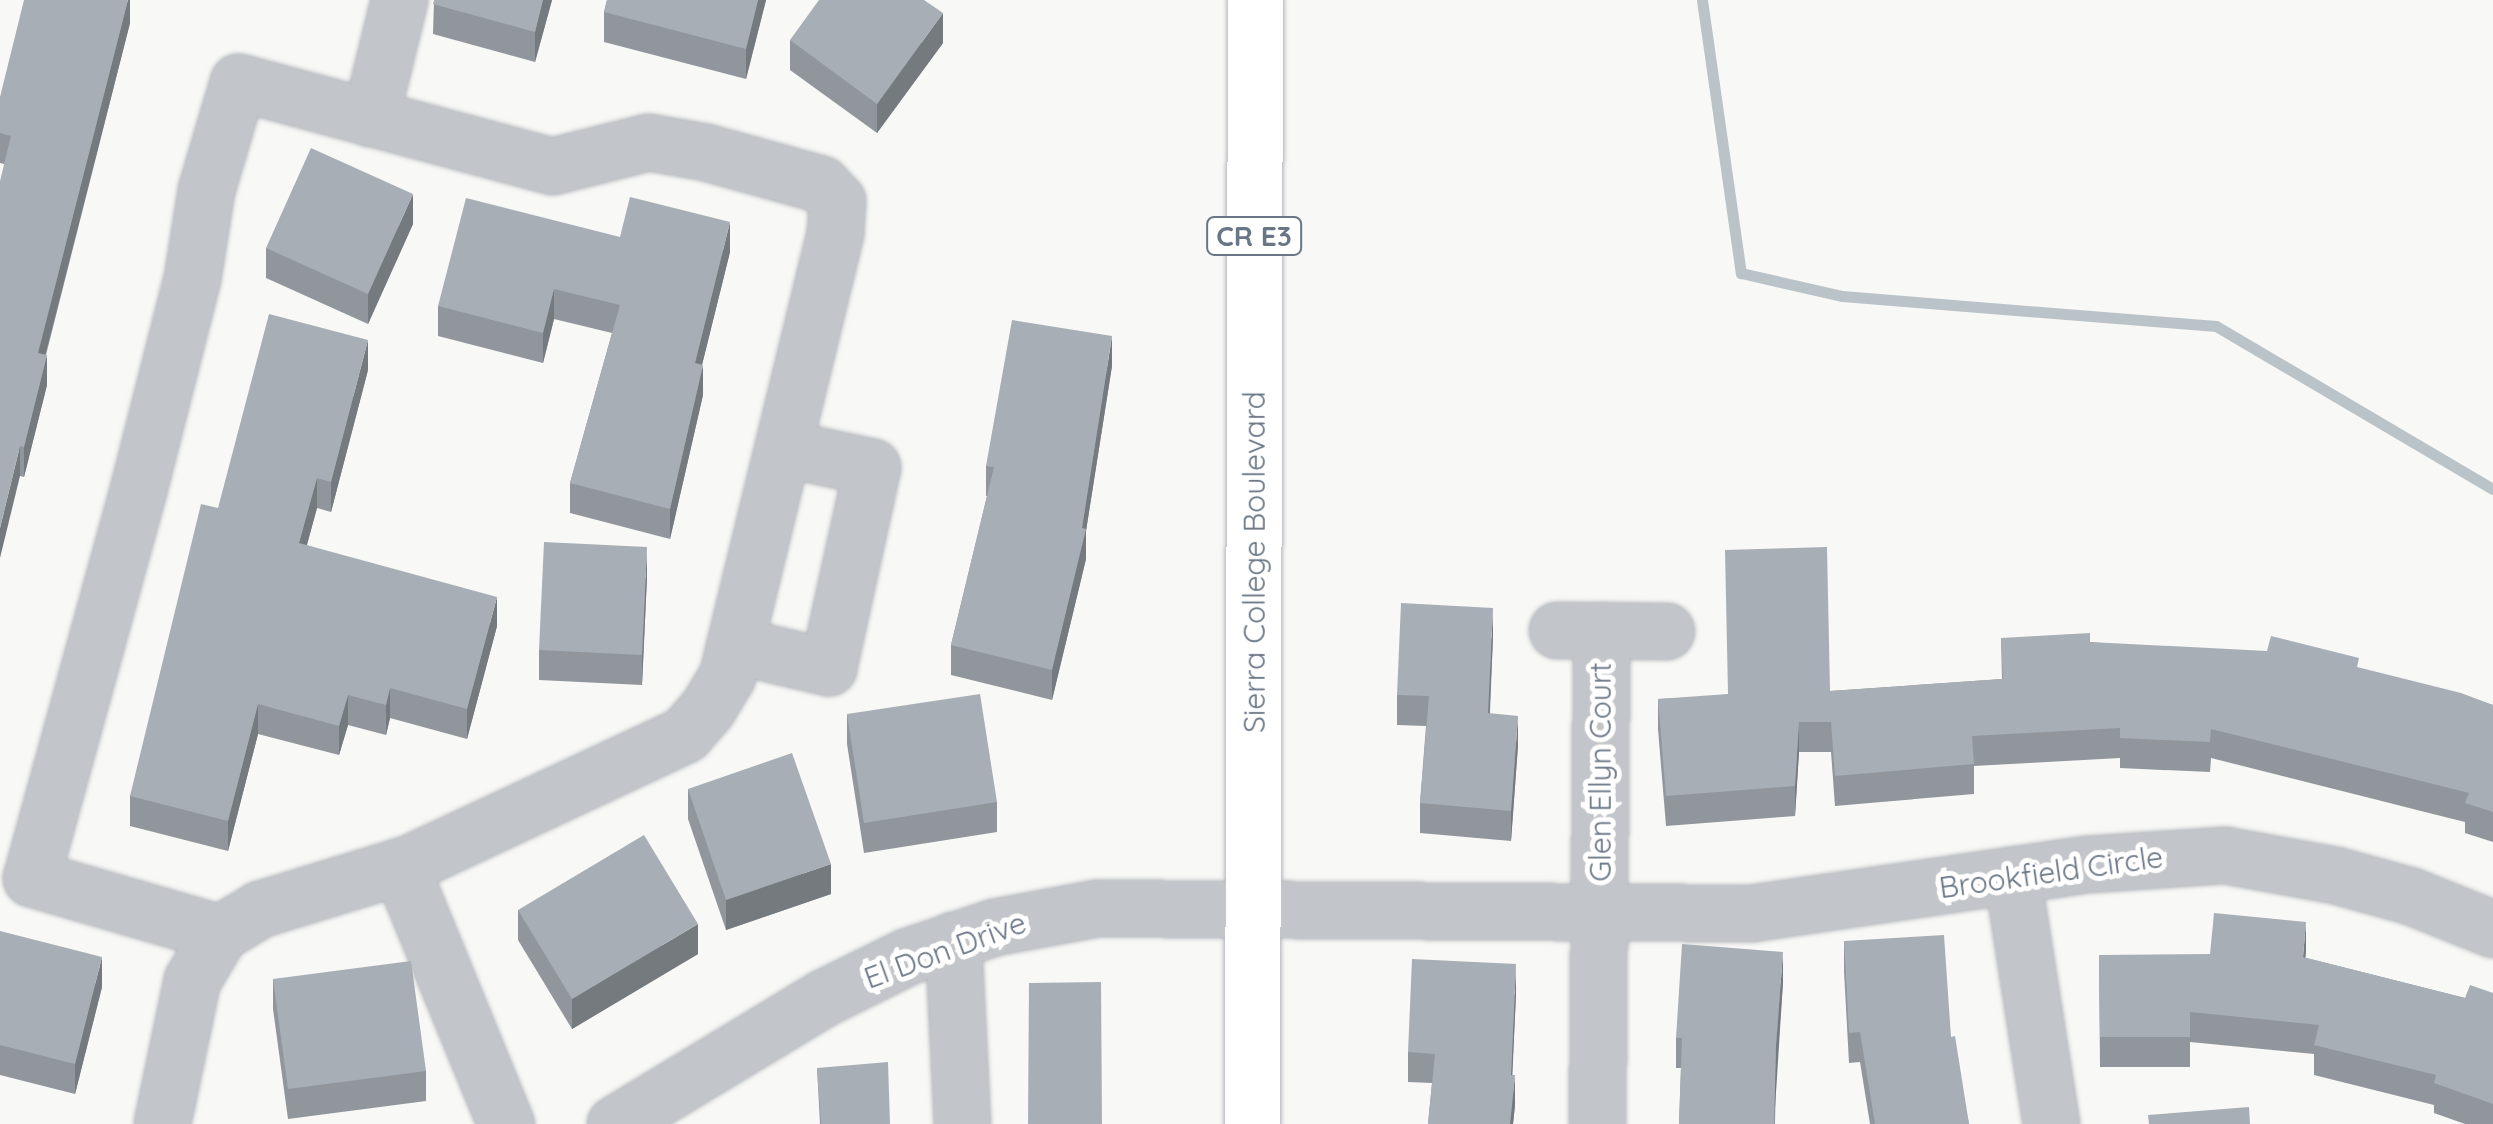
<!DOCTYPE html>
<html>
<head>
<meta charset="utf-8">
<style>
	body { margin:0 }
	#map { position:relative; width:2493px; height:1124px; overflow:hidden; background:#f8f8f6; font-family:Quicksand,sans-serif }
	div>[style] { position:absolute }
	.stream>* { height:11px; margin:-5.5px; padding:0 5.5px; transform-origin:5.5px; border-radius:5.5px; background:#bac3c8 }
	.roads { filter:drop-shadow(0 0 2px #b3b7bc) drop-shadow(0 0 2px #b3b7bc) }
	.minor>* { height:55px; margin:-27.5px; padding:0 27.5px; transform-origin:27.5px; border-radius:27.5px; background:#c2c5c9 }
	.major>* { height:55px; margin:-27.5px; padding:0 27.5px; transform-origin:27.5px; border-radius:27.5px; background:#fff }
	.wall>* { inset:0; background:#90969c }
	.shaded-wall>* { inset:0; background:#757a7f }
	.building>* { inset:0; background:#a7aeb5 }
	span { translate:-50% -50%; white-space:nowrap; text-align:center; line-height:1.15; -webkit-text-stroke:10px #fff; paint-order:stroke }
	.shield-label span { padding:2px 8px; background:#fff; border:2px solid; border-radius:8px; -webkit-text-stroke-width:0 }
	.shield-label { font-size:28px; color:#697685; font-weight:700 }
	.street-label { font-size:30px; color:#697685 }
</style>
</head>
<body>
<div id="map">
	<div class="stream">
		<i style="left:1702px;top:0;width:276px;rotate:81.9deg"></i>
		<i style="left:1741px;top:273px;width:104px;rotate:12.8deg"></i>
		<i style="left:1842px;top:296px;width:375px;rotate:4.6deg"></i>
		<i style="left:2216px;top:326px;width:321px;rotate:30.5deg"></i>
	</div>
	<div class="roads">
		<div class="minor">
			<i style="left:370px;top:118px;width:122px;rotate:-76.2deg"></i>
			<i style="left:1557px;top:630px;width:109px;rotate:0.5deg"></i>
			<i style="left:735px;top:645px;width:96px;rotate:13.3deg"></i>
			<i style="left:828px;top:667px;width:205px;rotate:-77.6deg"></i>
			<i style="left:872px;top:467px;width:91px;rotate:-167.9deg"></i>
			<i style="left:400px;top:866px;width:279px;rotate:67.7deg"></i>
			<i style="left:2012px;top:875px;width:252px;rotate:81.1deg"></i>
			<i style="left:953px;top:940px;width:184px;rotate:87.2deg"></i>
			<i style="left:162px;top:1123px;width:146px;rotate:-78.2deg"></i>
			<i style="left:192px;top:980px;width:55px;rotate:-59.2deg"></i>
			<i style="left:220px;top:933px;width:47px;rotate:-31deg"></i>
			<i style="left:260px;top:909px;width:157px;rotate:-17deg"></i>
			<i style="left:410px;top:863px;width:304px;rotate:-25.1deg"></i>
			<i style="left:685px;top:734px;width:33px;rotate:-49deg"></i>
			<i style="left:707px;top:709px;width:39px;rotate:-59deg"></i>
			<i style="left:727px;top:676px;width:457px;rotate:-76.3deg"></i>
			<i style="left:835px;top:232px;width:31px;rotate:-86deg"></i>
			<i style="left:837px;top:201px;width:23px;rotate:-133deg"></i>
			<i style="left:821px;top:184px;width:119px;rotate:-164.5deg"></i>
			<i style="left:706px;top:152px;width:59px;rotate:-170.2deg"></i>
			<i style="left:648px;top:142px;width:99px;rotate:166deg"></i>
			<i style="left:552px;top:166px;width:325px;rotate:-165deg"></i>
			<i style="left:238px;top:82px;width:113px;rotate:106.5deg"></i>
			<i style="left:206px;top:190px;width:89px;rotate:99deg"></i>
			<i style="left:192px;top:278px;width:219px;rotate:104.3deg"></i>
			<i style="left:138px;top:490px;width:402px;rotate:105.4deg"></i>
			<i style="left:31px;top:878px;width:197px;rotate:16.2deg"></i>
			<i style="left:615px;top:1124px;width:243px;rotate:-31.2deg"></i>
			<i style="left:823px;top:998px;width:95px;rotate:-26.3deg"></i>
			<i style="left:908px;top:956px;width:91px;rotate:-18.6deg"></i>
			<i style="left:994px;top:927px;width:105px;rotate:-10.5deg"></i>
			<i style="left:1097px;top:908px;width:654px;rotate:0.44deg"></i>
			<i style="left:1751px;top:913px;width:341px;rotate:-8.3deg"></i>
			<i style="left:2088px;top:864px;width:137px;rotate:-3.8deg"></i>
			<i style="left:2225px;top:855px;width:112px;rotate:10.3deg"></i>
			<i style="left:2335px;top:875px;width:79px;rotate:15.4deg"></i>
			<i style="left:2411px;top:896px;width:88px;rotate:21.9deg"></i>
			<i style="left:1597px;top:1124px;width:494px;rotate:-89.5deg"></i>
		</div>
		<div class="major">
			<i style="left:1252px;top:1124px;width:1124px;rotate:-89.85deg"></i>
		</div>
	</div>
	<div class="wall">
		<i style="clip-path:polygon(130px 0,130px 23px,46px 355px,47px 385px,24px 477px,20px 476px,4px 164px,0 163px,0 97px)"></i>
		<i style="clip-path:polygon(434px 0,552px 0,535px 62px,433px 34px)"></i>
		<i style="clip-path:polygon(607px 0,766px 0,746px 79px,604px 42px,604px 12px)"></i>
		<i style="clip-path:polygon(790px 40px,943px 43px,877px 133px,790px 70px)"></i>
		<i style="clip-path:polygon(413px 224px,368px 324px,266px 278px,266px 248px)"></i>
		<i style="clip-path:polygon(620px 237px,730px 252px,702px 365px,703px 395px,670px 539px,570px 513px,570px 483px,612px 333px,554px 319px,543px 363px,438px 336px,438px 306px)"></i>
		<i style="clip-path:polygon(1112px 366px,1086px 531px,1086px 559px,1052px 700px,951px 675px,951px 645px,987px 496px,986px 496px,986px 466px)"></i>
		<i style="clip-path:polygon(368px 370px,331px 512px,317px 508px,307px 545px,497px 626px,467px 739px,390px 718px,386px 735px,348px 725px,339px 755px,258px 734px,228px 851px,130px 826px,130px 796px)"></i>
		<i style="clip-path:polygon(647px 577px,642px 685px,539px 680px,539px 650px)"></i>
		<i style="clip-path:polygon(1493px 637px,1490px 713px,1518px 745px,1511px 841px,1420px 833px,1420px 803px,1426px 726px,1397px 725px,1397px 695px)"></i>
		<i style="clip-path:polygon(2001px 638px,2090px 642px,2359px 668px,2493px 705px,2493px 842px,2465px 833px,2465px 822px,2211px 758px,2210px 772px,2120px 768px,2120px 758px,1974px 766px,1974px 794px,1835px 806px,1831px 752px,1799px 752px,1795px 816px,1666px 826px,1658px 729px,1658px 699px,1830px 691px,2002px 679px)"></i>
		<i style="clip-path:polygon(847px 714px,997px 802px,997px 832px,864px 853px,847px 744px)"></i>
		<i style="clip-path:polygon(688px 789px,831px 894px,726px 930px,688px 819px)"></i>
		<i style="clip-path:polygon(518px 910px,698px 954px,572px 1029px,518px 940px)"></i>
		<i style="clip-path:polygon(0 931px,102px 987px,75px 1094px,0 1075px)"></i>
		<i style="clip-path:polygon(1844px 941px,1951px 1037px,1969px 1124px,1870px 1124px,1860px 1062px,1849px 1063px,1844px 971px)"></i>
		<i style="clip-path:polygon(2099px 955px,2306px 958px,2465px 998px,2493px 993px,2493px 1124px,2465px 1124px,2434px 1113px,2434px 1105px,2314px 1075px,2314px 1054px,2190px 1042px,2190px 1067px,2100px 1067px)"></i>
		<i style="clip-path:polygon(273px 979px,426px 1071px,426px 1101px,288px 1119px,273px 1009px)"></i>
		<i style="clip-path:polygon(1783px 982px,1776px 1076px,1775px 1124px,1679px 1124px,1681px 1068px,1676px 1068px,1676px 1038px)"></i>
		<i style="clip-path:polygon(1516px 994px,1512px 1075px,1515px 1105px,1513px 1124px,1428px 1124px,1432px 1083px,1408px 1082px,1408px 1052px)"></i>
		<i style="clip-path:polygon(817px 1068px,890px 1124px,820px 1124px)"></i>
	</div>
	<div class="shaded-wall">
		<i style="clip-path:polygon(128px 0,130px 0,130px 23px,38px 383px,38px 353px)"></i>
		<i style="clip-path:polygon(543px 0,552px 0,535px 62px,535px 32px)"></i>
		<i style="clip-path:polygon(758px 0,766px 0,746px 79px,746px 49px)"></i>
		<i style="clip-path:polygon(943px 13px,943px 43px,877px 133px,877px 104px)"></i>
		<i style="clip-path:polygon(413px 194px,413px 224px,368px 324px,368px 294px)"></i>
		<i style="clip-path:polygon(730px 222px,730px 252px,695px 393px,695px 363px)"></i>
		<i style="clip-path:polygon(554px 289px,554px 319px,543px 363px,543px 333px)"></i>
		<i style="clip-path:polygon(1112px 336px,1112px 366px,1086px 531px,1086px 559px,1052px 700px,1052px 670px,1082px 528px)"></i>
		<i style="clip-path:polygon(368px 340px,368px 370px,331px 512px,331px 482px)"></i>
		<i style="clip-path:polygon(47px 355px,47px 385px,24px 477px,24px 447px)"></i>
		<i style="clip-path:polygon(703px 365px,703px 395px,670px 539px,670px 509px)"></i>
		<i style="clip-path:polygon(20px 446px,20px 476px,0 558px,0 528px)"></i>
		<i style="clip-path:polygon(317px 478px,317px 508px,299px 573px,299px 543px)"></i>
		<i style="clip-path:polygon(647px 547px,647px 577px,642px 685px,642px 655px)"></i>
		<i style="clip-path:polygon(497px 597px,497px 626px,467px 739px,467px 709px)"></i>
		<i style="clip-path:polygon(1493px 608px,1493px 637px,1488px 743px,1488px 713px)"></i>
		<i style="clip-path:polygon(390px 688px,390px 718px,386px 735px,386px 705px)"></i>
		<i style="clip-path:polygon(348px 695px,348px 725px,339px 755px,339px 726px)"></i>
		<i style="clip-path:polygon(258px 704px,258px 734px,228px 851px,228px 821px)"></i>
		<i style="clip-path:polygon(1518px 716px,1518px 745px,1511px 841px,1511px 811px)"></i>
		<i style="clip-path:polygon(1799px 722px,1799px 752px,1795px 816px,1795px 786px)"></i>
		<i style="clip-path:polygon(831px 864px,831px 894px,726px 930px,726px 900px)"></i>
		<i style="clip-path:polygon(2306px 922px,2306px 952px,2303px 987px,2303px 957px)"></i>
		<i style="clip-path:polygon(698px 924px,698px 954px,572px 1029px,572px 999px)"></i>
		<i style="clip-path:polygon(1783px 952px,1783px 982px,1774px 1124px,1776px 1046px)"></i>
		<i style="clip-path:polygon(102px 957px,102px 987px,75px 1094px,75px 1064px)"></i>
		<i style="clip-path:polygon(1516px 964px,1516px 994px,1511px 1105px,1511px 1075px)"></i>
		<i style="clip-path:polygon(1515px 1075px,1515px 1105px,1513px 1124px,1510px 1124px)"></i>
	</div>
	<div class="building">
		<i style="clip-path:polygon(24px 0,128px 0,38px 353px,47px 355px,24px 447px,20px 446px,0 528px,0 181px,11px 136px,0 133px,0 97px)"></i>
		<i style="clip-path:polygon(434px 0,543px 0,535px 32px,433px 4px)"></i>
		<i style="clip-path:polygon(607px 0,758px 0,746px 49px,604px 12px)"></i>
		<i style="clip-path:polygon(819px 0,924px 0,943px 13px,877px 104px,790px 40px)"></i>
		<i style="clip-path:polygon(311px 148px,413px 194px,368px 294px,266px 248px)"></i>
		<i style="clip-path:polygon(630px 197px,730px 222px,695px 363px,703px 365px,670px 509px,570px 483px,620px 305px,554px 289px,543px 333px,438px 306px,466px 198px,620px 237px)"></i>
		<i style="clip-path:polygon(269px 314px,368px 340px,331px 482px,317px 478px,299px 543px,497px 597px,467px 709px,390px 688px,386px 705px,348px 695px,339px 726px,258px 704px,228px 821px,130px 796px,201px 504px,218px 508px)"></i>
		<i style="clip-path:polygon(1012px 320px,1112px 336px,1082px 528px,1086px 529px,1052px 670px,951px 645px,994px 467px,986px 466px)"></i>
		<i style="clip-path:polygon(544px 542px,647px 547px,642px 655px,539px 650px)"></i>
		<i style="clip-path:polygon(1827px 547px,1830px 691px,2003px 679px,2001px 638px,2090px 633px,2090px 642px,2267px 651px,2271px 636px,2359px 658px,2357px 667px,2461px 693px,2493px 705px,2493px 812px,2465px 803px,2469px 793px,2211px 729px,2210px 742px,2120px 738px,2120px 728px,1972px 736px,1974px 764px,1835px 776px,1831px 722px,1799px 722px,1795px 786px,1666px 796px,1658px 699px,1728px 694px,1725px 550px)"></i>
		<i style="clip-path:polygon(1401px 603px,1493px 608px,1488px 713px,1518px 716px,1511px 811px,1420px 803px,1429px 696px,1397px 695px)"></i>
		<i style="clip-path:polygon(980px 694px,997px 802px,864px 823px,847px 714px)"></i>
		<i style="clip-path:polygon(792px 753px,831px 864px,726px 900px,688px 789px)"></i>
		<i style="clip-path:polygon(644px 835px,698px 924px,572px 999px,518px 910px)"></i>
		<i style="clip-path:polygon(2214px 913px,2306px 922px,2303px 957px,2465px 998px,2470px 985px,2493px 993px,2493px 1104px,2434px 1083px,2436px 1075px,2314px 1045px,2319px 1025px,2190px 1012px,2190px 1037px,2100px 1037px,2099px 955px,2210px 954px)"></i>
		<i style="clip-path:polygon(0 931px,102px 957px,75px 1064px,0 1045px)"></i>
		<i style="clip-path:polygon(1944px 935px,1951px 1037px,1955px 1036px,1969px 1124px,1875px 1124px,1860px 1032px,1849px 1033px,1844px 941px)"></i>
		<i style="clip-path:polygon(1682px 944px,1783px 952px,1776px 1046px,1774px 1124px,1679px 1124px,1682px 1038px,1676px 1038px)"></i>
		<i style="clip-path:polygon(1412px 959px,1516px 964px,1511px 1075px,1515px 1075px,1510px 1124px,1428px 1124px,1435px 1054px,1408px 1052px)"></i>
		<i style="clip-path:polygon(411px 961px,426px 1071px,288px 1089px,273px 979px)"></i>
		<i style="clip-path:polygon(1101px 982px,1102px 1124px,1028px 1124px,1029px 983px)"></i>
		<i style="clip-path:polygon(888px 1062px,890px 1124px,821px 1124px,817px 1068px)"></i>
		<i style="clip-path:polygon(2249px 1107px,2250px 1124px,2149px 1124px,2148px 1115px)"></i>
	</div>
	<div class="shield-label">
		<span style="left:1254px;top:236px">CR E3</span>
	</div>
	<div class="street-label">
		<span style="left:1254px;top:562px;rotate:-90deg">Sierra College Boulevard</span>
		<span style="left:1600px;top:772px;rotate:-90deg">Glen Ellyn Court</span>
		<span style="left:2051px;top:872px;rotate:-8deg">Brookfield Circle</span>
		<span style="left:945px;top:950px;rotate:-20deg">El Don Drive</span>
	</div>
</div>
</body>
</html>
